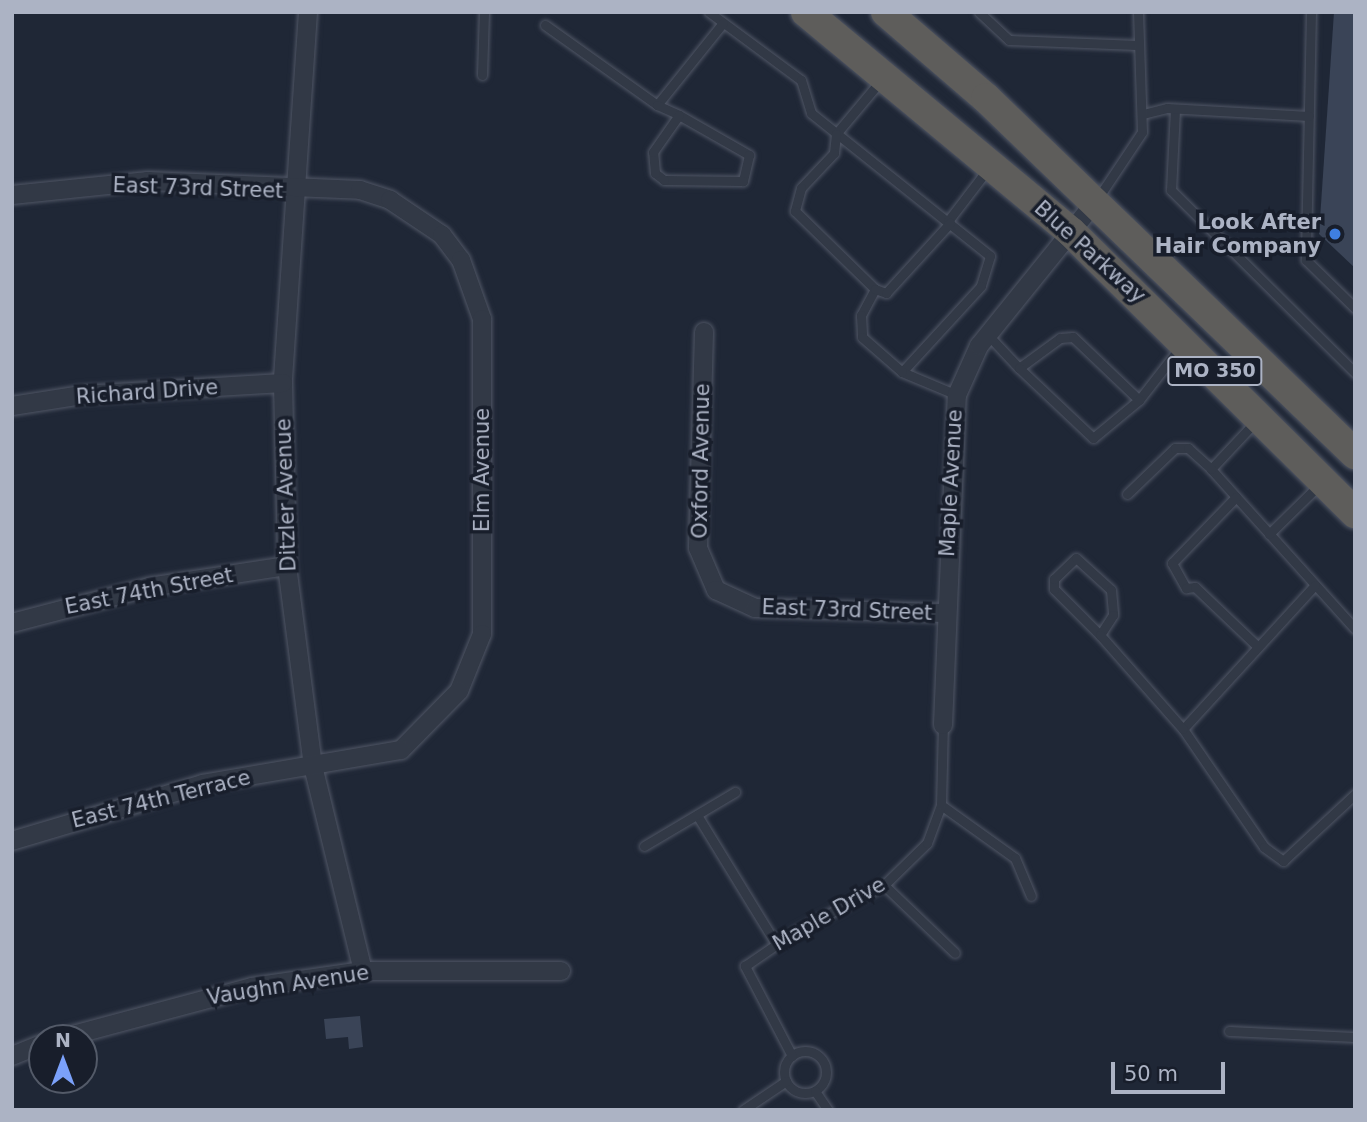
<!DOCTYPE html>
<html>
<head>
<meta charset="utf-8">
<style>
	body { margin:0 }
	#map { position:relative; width:1367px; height:1122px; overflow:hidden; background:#1f2736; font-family:"DejaVu Sans",sans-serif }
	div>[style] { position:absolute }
	.building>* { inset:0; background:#3a4457 }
	.roads { filter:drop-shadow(0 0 2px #505665) drop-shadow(0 0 2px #505665) }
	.service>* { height:9px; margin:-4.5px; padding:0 4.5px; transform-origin:4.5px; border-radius:4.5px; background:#323946 }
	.service>.ring { margin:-4.5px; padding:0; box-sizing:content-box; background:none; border:9px solid #323946; border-radius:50% }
	.minor>* { height:18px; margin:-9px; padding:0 9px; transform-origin:9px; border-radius:9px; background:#323946 }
	.trunk>* { height:30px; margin:-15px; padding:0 15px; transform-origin:15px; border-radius:15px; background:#5e5d5b }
	.dots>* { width:19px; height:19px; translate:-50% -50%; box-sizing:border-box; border:4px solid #181e2b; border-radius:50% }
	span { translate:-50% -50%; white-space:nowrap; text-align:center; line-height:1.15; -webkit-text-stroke:7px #181e2b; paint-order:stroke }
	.shield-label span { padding:2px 5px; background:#181e2b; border:2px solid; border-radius:5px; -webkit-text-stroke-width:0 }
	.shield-label { font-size:19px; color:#acb3c4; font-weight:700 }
	.street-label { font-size:21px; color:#acb3c4 }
	.poi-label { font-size:21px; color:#acb3c4; font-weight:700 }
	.right { translate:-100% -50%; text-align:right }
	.frame { position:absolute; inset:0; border:14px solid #acb3c4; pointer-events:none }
	.north { position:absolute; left:28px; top:1024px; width:70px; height:70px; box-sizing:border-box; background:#181e2b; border:2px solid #535a68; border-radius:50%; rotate:0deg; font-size:19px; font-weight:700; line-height:28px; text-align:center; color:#acb3c4 }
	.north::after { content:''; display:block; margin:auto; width:24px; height:32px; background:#7ba1fa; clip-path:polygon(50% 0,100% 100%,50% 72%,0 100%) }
	.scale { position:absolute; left:1111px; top:1062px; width:114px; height:32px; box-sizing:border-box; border:4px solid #acb3c4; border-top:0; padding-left:9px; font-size:21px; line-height:24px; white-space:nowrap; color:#acb3c4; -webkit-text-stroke:5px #181e2b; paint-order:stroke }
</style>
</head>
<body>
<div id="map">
	<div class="building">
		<i style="clip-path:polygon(1334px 12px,1355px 12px,1355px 268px,1319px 234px)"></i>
		<i style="clip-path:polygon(360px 1016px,363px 1047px,349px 1049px,348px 1037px,326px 1039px,324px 1019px)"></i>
	</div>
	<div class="roads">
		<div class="service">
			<i style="left:709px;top:12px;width:114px;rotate:36.5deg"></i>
			<i style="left:801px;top:80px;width:34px;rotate:73deg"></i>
			<i style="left:811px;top:113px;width:229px;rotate:38.6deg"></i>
			<i style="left:990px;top:256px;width:31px;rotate:107deg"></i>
			<i style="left:981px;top:286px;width:117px;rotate:132.6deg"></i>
			<i style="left:902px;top:372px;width:60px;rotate:22.7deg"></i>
			<i style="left:979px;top:12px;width:41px;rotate:43deg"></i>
			<i style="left:1009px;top:40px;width:128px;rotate:2.2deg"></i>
			<i style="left:1311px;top:12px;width:248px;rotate:91.2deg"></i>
			<i style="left:1306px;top:260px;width:69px;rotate:44.4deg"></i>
			<i style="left:545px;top:25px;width:138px;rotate:35.5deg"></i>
			<i style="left:657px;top:105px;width:105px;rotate:-51.2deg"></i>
			<i style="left:482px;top:75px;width:63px;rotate:-88.2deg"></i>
			<i style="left:882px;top:79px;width:72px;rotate:129.9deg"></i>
			<i style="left:836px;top:134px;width:19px;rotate:96deg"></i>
			<i style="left:834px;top:153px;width:48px;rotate:133.3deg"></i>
			<i style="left:801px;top:188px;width:24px;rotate:105deg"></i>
			<i style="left:795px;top:211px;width:112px;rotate:44.3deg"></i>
			<i style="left:875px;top:289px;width:30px;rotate:118deg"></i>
			<i style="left:861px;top:315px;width:22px;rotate:87deg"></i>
			<i style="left:862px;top:337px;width:53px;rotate:41.2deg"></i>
			<i style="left:657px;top:105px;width:24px;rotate:24deg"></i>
			<i style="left:679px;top:115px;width:81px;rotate:29.7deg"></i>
			<i style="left:749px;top:155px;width:27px;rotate:103deg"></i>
			<i style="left:743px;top:181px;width:79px;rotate:-179.3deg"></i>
			<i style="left:664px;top:180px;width:11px;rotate:-142deg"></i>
			<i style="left:655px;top:173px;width:21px;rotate:-95deg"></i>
			<i style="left:653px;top:152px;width:45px;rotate:-54.9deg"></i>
			<i style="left:1175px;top:109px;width:81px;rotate:92.8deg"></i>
			<i style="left:1171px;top:190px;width:260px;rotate:44.8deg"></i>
			<i style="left:1143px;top:114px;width:25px;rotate:-14deg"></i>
			<i style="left:1167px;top:108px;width:142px;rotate:3.2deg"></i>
			<i style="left:1098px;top:198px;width:79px;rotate:-56.3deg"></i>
			<i style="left:1142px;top:132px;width:120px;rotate:-91.9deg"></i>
			<i style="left:948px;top:221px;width:64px;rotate:-52.6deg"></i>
			<i style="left:875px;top:289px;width:12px;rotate:20deg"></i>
			<i style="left:886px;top:293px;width:95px;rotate:-47.6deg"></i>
			<i style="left:988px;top:335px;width:45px;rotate:46.8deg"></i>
			<i style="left:1019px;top:368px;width:51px;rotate:-36.2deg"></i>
			<i style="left:1060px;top:338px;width:13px;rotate:-4deg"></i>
			<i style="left:1073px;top:337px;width:91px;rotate:43.7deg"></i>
			<i style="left:1139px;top:400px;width:70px;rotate:-52deg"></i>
			<i style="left:1019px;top:368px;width:102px;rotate:43.4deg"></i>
			<i style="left:1093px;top:438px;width:60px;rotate:-39.6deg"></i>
			<i style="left:1256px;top:421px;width:66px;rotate:133.2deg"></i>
			<i style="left:1211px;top:469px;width:215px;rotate:48deg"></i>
			<i style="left:1127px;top:494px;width:66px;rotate:-43.8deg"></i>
			<i style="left:1175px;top:448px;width:13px"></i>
			<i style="left:1188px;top:448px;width:31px;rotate:42deg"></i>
			<i style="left:1236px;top:497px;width:92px;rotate:134.1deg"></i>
			<i style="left:1172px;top:563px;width:29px;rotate:61deg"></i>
			<i style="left:1186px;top:588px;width:9px;rotate:-6deg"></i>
			<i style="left:1195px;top:587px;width:86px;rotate:43.6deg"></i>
			<i style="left:1269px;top:534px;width:71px;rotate:-44.4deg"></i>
			<i style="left:1315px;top:585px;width:195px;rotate:132.5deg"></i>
			<i style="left:1183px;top:729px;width:143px;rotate:55.5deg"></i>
			<i style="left:1264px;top:847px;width:24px;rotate:36deg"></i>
			<i style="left:1283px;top:861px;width:98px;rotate:-42.9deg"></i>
			<i style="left:1100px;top:635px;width:65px;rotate:-135deg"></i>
			<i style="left:1054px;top:589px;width:10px;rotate:-90deg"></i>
			<i style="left:1054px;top:579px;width:30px;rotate:-44deg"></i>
			<i style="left:1076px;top:558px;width:47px;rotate:42.4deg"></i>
			<i style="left:1111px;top:590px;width:25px;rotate:85deg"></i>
			<i style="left:1113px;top:615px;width:24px;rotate:123deg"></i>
			<i style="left:1100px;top:635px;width:125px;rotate:48.6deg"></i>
			<i style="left:941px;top:805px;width:91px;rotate:35.6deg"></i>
			<i style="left:1015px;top:858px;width:41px;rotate:67.2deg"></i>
			<i style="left:697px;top:815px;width:151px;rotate:58.5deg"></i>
			<i style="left:644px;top:846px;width:106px;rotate:-30.7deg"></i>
			<i style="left:884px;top:885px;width:98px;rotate:43.8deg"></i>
			<i style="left:1229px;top:1031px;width:126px;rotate:2.7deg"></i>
			<i class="ring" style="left:784px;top:1051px;width:33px;height:33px"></i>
			<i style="left:792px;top:1056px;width:102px;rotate:-117.6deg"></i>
			<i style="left:745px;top:966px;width:62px;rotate:-34.5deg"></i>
			<i style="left:796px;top:931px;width:99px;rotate:-27.6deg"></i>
			<i style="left:884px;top:885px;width:60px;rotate:-44.3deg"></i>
			<i style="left:927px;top:843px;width:40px;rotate:-69.8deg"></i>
			<i style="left:941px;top:805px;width:80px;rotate:-88.6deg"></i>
			<i style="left:815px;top:1091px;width:23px;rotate:56deg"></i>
			<i style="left:743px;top:1110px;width:52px;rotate:-34deg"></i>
		</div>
		<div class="minor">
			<i style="left:308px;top:12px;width:372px;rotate:93.9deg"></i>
			<i style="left:283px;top:383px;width:183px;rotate:88.7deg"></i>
			<i style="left:287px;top:566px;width:202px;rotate:82.6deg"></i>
			<i style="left:313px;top:766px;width:211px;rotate:76.3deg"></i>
			<i style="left:12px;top:195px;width:137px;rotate:-5.9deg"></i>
			<i style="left:148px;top:181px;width:212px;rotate:2.4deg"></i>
			<i style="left:360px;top:190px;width:32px;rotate:18deg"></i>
			<i style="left:390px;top:200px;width:63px;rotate:33.9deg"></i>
			<i style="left:442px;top:235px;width:31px;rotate:53deg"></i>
			<i style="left:461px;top:260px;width:63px;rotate:70.4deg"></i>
			<i style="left:482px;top:319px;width:315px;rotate:90deg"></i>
			<i style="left:482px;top:634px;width:61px;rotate:112deg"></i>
			<i style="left:459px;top:691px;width:83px;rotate:134.5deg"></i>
			<i style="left:401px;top:750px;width:201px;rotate:170.3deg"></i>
			<i style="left:203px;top:784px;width:199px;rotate:163.4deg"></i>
			<i style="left:704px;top:332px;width:216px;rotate:91.6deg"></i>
			<i style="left:698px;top:548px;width:46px;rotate:66.8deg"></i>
			<i style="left:716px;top:590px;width:43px;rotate:24.8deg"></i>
			<i style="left:755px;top:608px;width:190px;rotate:1.5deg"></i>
			<i style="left:12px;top:406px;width:71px;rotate:-8.9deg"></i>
			<i style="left:82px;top:395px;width:201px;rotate:-3.4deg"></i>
			<i style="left:12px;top:623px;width:142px;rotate:-14.7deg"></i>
			<i style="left:149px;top:587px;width:140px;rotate:-8.7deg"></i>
			<i style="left:943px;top:725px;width:330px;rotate:-87.6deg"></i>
			<i style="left:957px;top:395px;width:54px;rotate:-65.8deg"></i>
			<i style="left:979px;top:346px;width:185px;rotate:-51.1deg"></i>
			<i style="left:62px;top:1038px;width:197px;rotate:-15deg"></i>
			<i style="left:252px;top:987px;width:112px;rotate:-8.2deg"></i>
			<i style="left:363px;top:971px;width:198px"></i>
			<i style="left:12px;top:1056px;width:32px;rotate:-22deg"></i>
		</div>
		<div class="trunk">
			<i style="left:806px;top:12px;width:344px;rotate:39.7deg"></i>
			<i style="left:1071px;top:232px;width:400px;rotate:44.7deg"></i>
			<i style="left:886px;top:12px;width:132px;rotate:40.7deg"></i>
			<i style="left:986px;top:98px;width:513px;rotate:43.97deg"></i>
		</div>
	</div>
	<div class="dots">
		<i style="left:1335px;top:234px;background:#3f7fe0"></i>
	</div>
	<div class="shield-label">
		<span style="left:1215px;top:371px">MO 350</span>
	</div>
	<div class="street-label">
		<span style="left:198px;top:188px;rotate:2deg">East 73rd Street</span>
		<span style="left:1090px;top:252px;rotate:42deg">Blue Parkway</span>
		<span style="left:147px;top:392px;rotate:-4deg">Richard Drive</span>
		<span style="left:701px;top:461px;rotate:-89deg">Oxford Avenue</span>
		<span style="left:482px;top:470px;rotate:-90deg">Elm Avenue</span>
		<span style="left:951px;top:483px;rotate:-87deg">Maple Avenue</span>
		<span style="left:286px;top:495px;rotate:-92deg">Ditzler Avenue</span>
		<span style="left:149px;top:591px;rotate:-11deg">East 74th Street</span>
		<span style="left:847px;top:610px;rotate:2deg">East 73rd Street</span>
		<span style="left:161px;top:799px;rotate:-14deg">East 74th Terrace</span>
		<span style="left:829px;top:914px;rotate:-30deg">Maple Drive</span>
		<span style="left:288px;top:985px;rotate:-9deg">Vaughn Avenue</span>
	</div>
	<div class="poi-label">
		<span class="right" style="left:1321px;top:234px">Look After<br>Hair Company</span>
	</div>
	<div class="frame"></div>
	<div class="north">N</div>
	<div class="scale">50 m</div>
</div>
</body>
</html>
